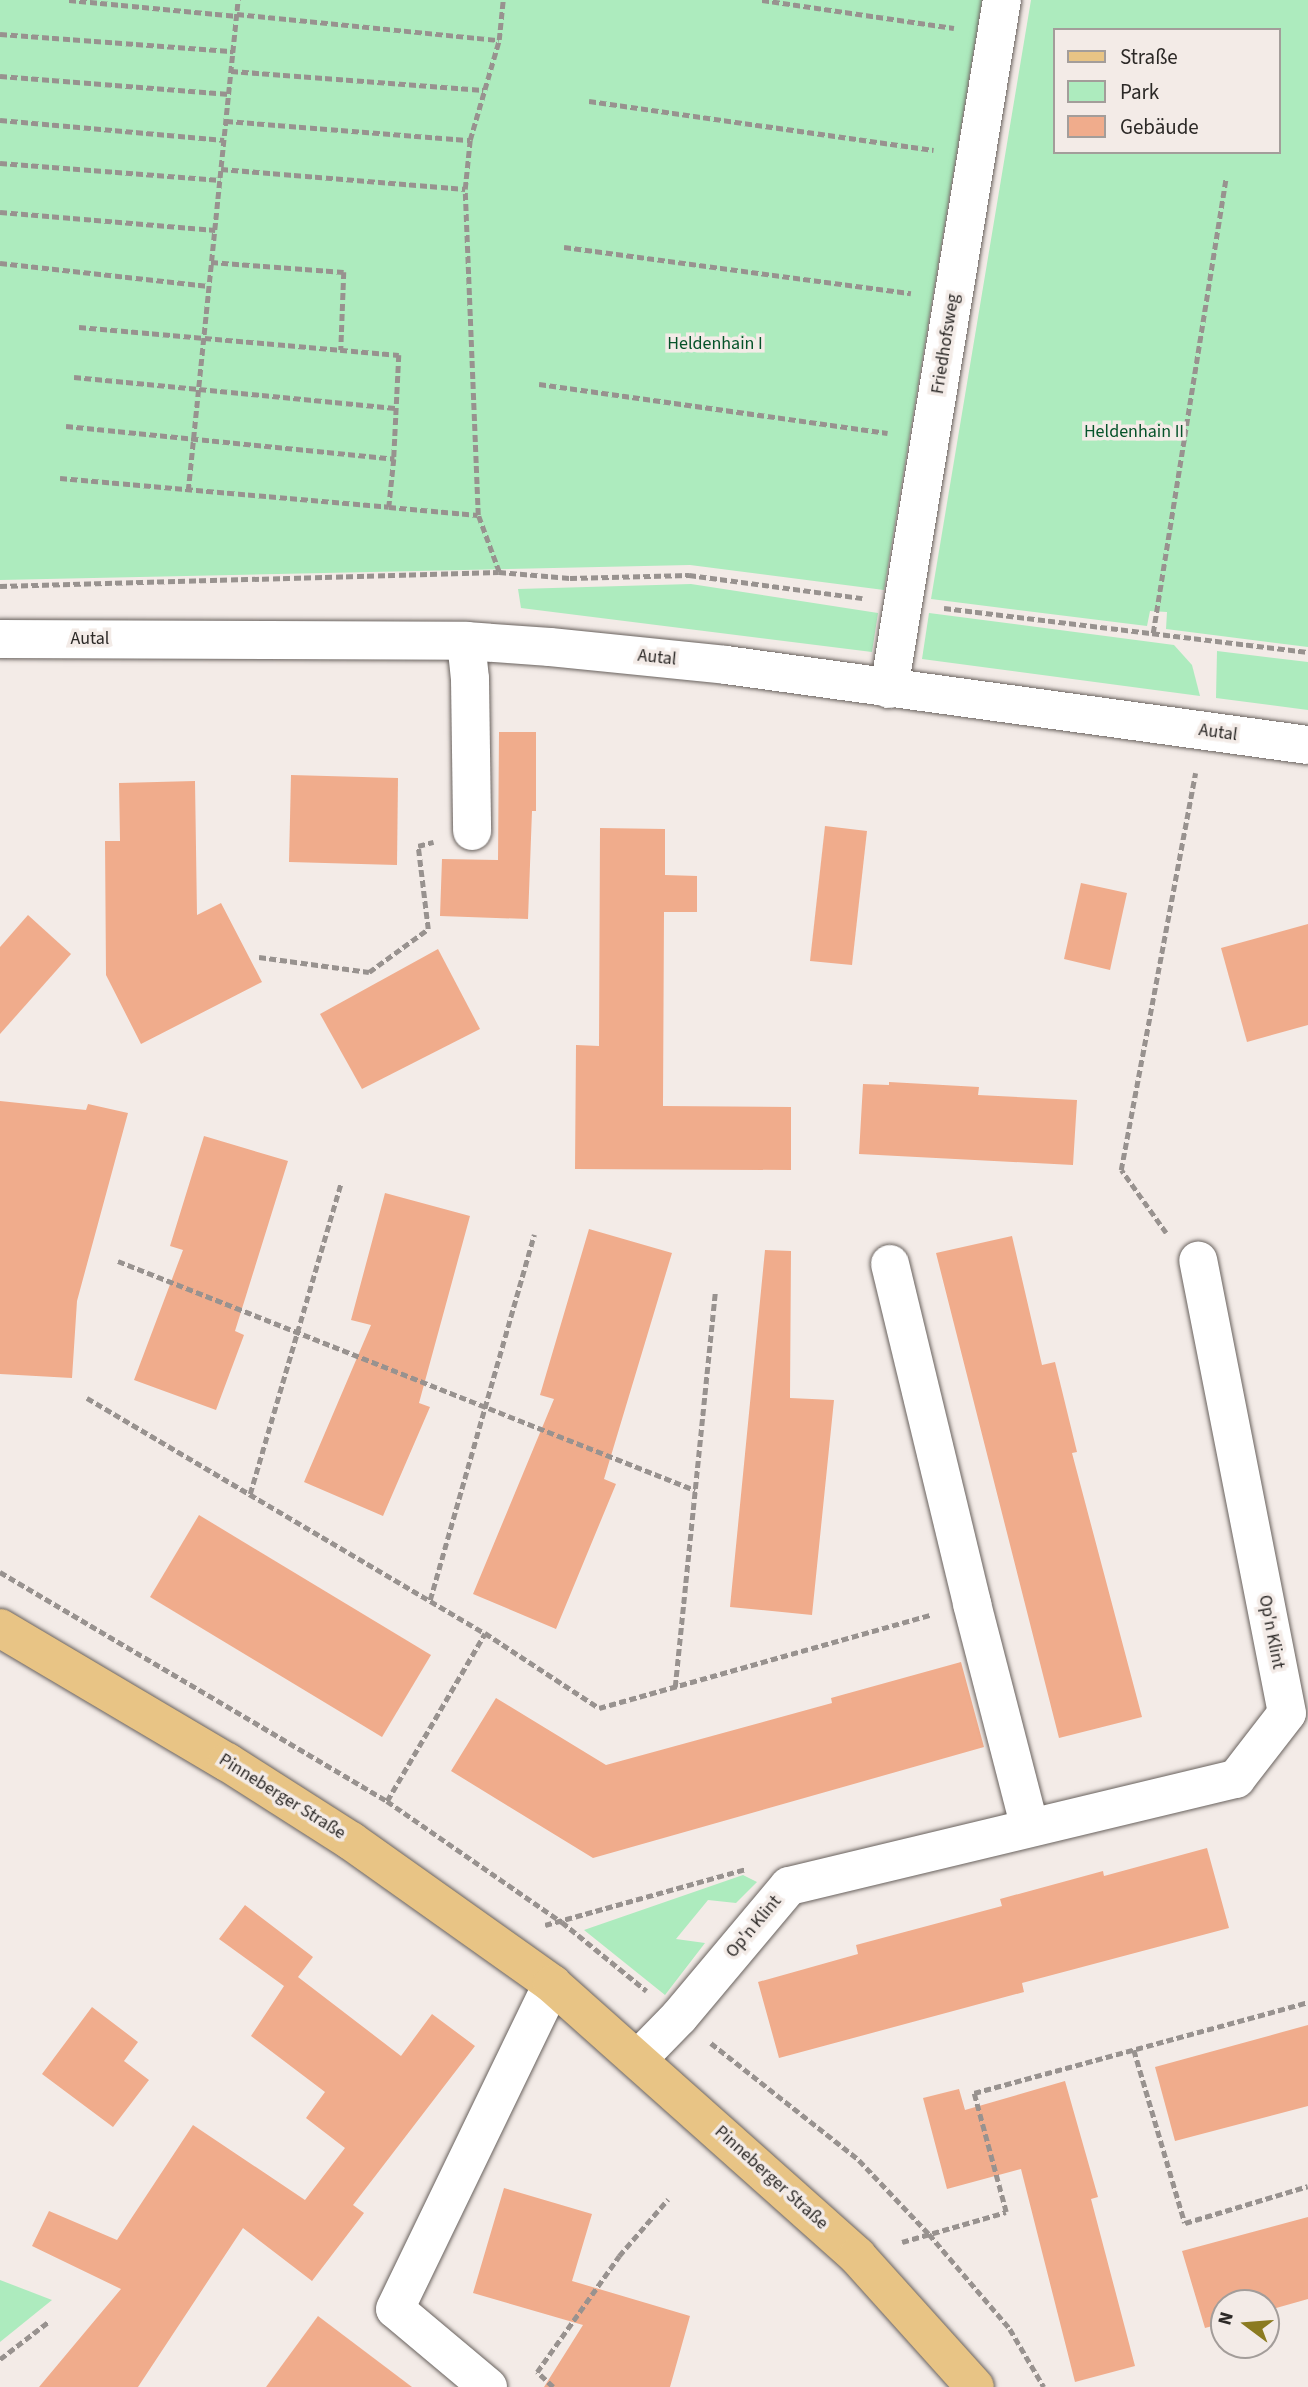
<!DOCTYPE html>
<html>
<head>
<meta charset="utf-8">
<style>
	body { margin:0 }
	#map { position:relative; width:1308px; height:2387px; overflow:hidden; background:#f3ebe7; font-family:"Source Sans 3",sans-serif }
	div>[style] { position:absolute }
	.green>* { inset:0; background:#adebbe }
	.building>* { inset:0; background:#f0ac8c }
	.path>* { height:4.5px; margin-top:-2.25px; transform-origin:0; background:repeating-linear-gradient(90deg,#98928f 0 7px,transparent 0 10.5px) }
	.roads { filter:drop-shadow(0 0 2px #69625e) drop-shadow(0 0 2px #69625e) }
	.minor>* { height:38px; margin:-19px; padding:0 19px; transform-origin:19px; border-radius:19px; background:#fff }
	.major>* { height:38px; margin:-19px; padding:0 19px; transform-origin:19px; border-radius:19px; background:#e8c485 }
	span { translate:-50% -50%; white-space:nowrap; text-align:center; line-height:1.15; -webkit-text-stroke:7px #f3ebe7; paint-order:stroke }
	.park-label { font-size:18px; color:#06532a }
	.street-label { font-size:18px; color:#2c2927 }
	.legend { position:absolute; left:1053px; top:28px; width:228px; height:126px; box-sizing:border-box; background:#f3ebe7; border:2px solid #a39d9a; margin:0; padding:9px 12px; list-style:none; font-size:21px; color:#2c2927 }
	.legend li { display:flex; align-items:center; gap:14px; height:35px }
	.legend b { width:35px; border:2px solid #a39d9a }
	.north { position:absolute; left:1210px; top:2289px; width:70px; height:70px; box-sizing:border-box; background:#f3ebe7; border:2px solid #a39d9a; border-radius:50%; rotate:286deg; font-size:19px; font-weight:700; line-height:28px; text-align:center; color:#2c2927 }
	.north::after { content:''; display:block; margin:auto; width:24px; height:32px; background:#8b7b21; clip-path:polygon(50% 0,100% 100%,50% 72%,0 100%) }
</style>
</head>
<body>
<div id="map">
	<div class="green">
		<i style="clip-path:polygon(0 0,982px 0,884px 590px,690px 565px,0 580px)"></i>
		<i style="clip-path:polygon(evenodd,1031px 0,1308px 0,1308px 647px,1166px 629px,1167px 612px,1150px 611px,1147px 626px,931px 599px,1031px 0,1054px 30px,1278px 30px,1278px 152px,1054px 152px,1054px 30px)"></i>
		<i style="clip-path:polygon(691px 584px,878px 613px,872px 652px,521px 608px,518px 589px)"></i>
		<i style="clip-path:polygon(929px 613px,1174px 645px,1192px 665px,1200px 696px,922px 659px)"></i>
		<i style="clip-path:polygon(1217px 651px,1308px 662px,1308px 710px,1216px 698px)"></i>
		<i style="clip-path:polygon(743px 1875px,757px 1882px,736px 1903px,708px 1900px,676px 1939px,705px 1943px,665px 1995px,584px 1930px)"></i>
		<i style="clip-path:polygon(0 2280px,52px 2300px,0 2342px)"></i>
	</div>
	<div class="building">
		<i style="clip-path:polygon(499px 732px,536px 732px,536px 811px,532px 811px,528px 919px,440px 916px,442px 859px,498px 860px)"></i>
		<i style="clip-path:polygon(291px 775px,398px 778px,397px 865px,289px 862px)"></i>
		<i style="clip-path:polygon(195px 781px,197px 915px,221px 903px,262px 982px,141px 1044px,106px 975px,105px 841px,120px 841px,119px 783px)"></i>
		<i style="clip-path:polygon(825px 826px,867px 831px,852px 965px,810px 961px)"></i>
		<i style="clip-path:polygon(600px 828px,665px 829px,665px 875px,697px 876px,697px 912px,664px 912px,663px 1106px,791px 1107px,791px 1170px,575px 1169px,576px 1045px,599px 1046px)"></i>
		<i style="clip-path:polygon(1081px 883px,1127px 893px,1110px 970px,1064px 959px)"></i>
		<i style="clip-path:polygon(28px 915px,71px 954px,0 1034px,0 947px)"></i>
		<i style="clip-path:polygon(1308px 924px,1308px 1025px,1247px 1042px,1221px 948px)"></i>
		<i style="clip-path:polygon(438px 949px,480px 1029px,362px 1089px,320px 1014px)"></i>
		<i style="clip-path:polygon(889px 1082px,979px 1087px,978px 1095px,1077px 1100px,1073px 1165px,859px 1154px,863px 1084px,889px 1085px)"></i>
		<i style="clip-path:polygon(0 1101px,86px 1110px,88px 1104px,128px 1113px,77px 1301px,72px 1378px,0 1374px)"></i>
		<i style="clip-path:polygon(204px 1136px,288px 1161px,235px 1331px,244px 1335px,216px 1410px,134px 1380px,183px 1250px,170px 1246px)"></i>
		<i style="clip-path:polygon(385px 1193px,470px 1216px,419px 1403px,430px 1407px,383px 1516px,304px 1482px,371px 1325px,351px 1320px)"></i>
		<i style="clip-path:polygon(589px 1229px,672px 1253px,604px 1479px,616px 1484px,556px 1629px,473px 1594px,554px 1399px,540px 1395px)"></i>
		<i style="clip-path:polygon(1012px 1236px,1042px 1365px,1055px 1362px,1077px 1452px,1072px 1453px,1142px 1717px,1059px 1738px,936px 1253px)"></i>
		<i style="clip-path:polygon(765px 1250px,791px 1251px,790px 1398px,834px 1400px,812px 1615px,730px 1607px)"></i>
		<i style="clip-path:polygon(199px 1515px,431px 1655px,382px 1737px,150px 1597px)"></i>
		<i style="clip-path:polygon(961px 1662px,984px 1747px,593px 1858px,451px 1771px,496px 1698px,606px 1765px,832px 1703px,831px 1698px)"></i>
		<i style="clip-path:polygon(1207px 1848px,1229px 1928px,1022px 1983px,1024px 1992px,779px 2058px,758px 1982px,858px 1954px,856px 1945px,1002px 1906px,1000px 1899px,1103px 1871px,1104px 1876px)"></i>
		<i style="clip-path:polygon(245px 1905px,313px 1957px,298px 1977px,401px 2056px,432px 2014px,475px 2046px,353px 2205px,364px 2213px,312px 2281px,243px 2228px,138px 2387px,39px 2387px,121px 2289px,32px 2246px,49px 2211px,117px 2240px,193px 2125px,305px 2200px,345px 2148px,306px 2118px,325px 2092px,251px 2036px,284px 1986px,219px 1939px)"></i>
		<i style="clip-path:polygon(92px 2007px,138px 2042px,124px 2061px,149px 2080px,113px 2127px,42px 2074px)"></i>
		<i style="clip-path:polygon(1308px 2025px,1308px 2106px,1175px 2141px,1155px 2067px)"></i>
		<i style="clip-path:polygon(1065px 2081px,1098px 2197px,1091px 2199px,1135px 2366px,1075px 2382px,1021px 2169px,947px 2189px,923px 2098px,959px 2089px,965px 2110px)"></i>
		<i style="clip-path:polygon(504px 2188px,592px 2214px,572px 2281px,690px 2316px,670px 2387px,544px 2387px,583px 2325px,473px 2293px)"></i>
		<i style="clip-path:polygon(1308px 2217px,1308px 2299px,1266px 2311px,1266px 2303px,1224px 2303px,1224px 2323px,1205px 2328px,1182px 2251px)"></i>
		<i style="clip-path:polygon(318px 2316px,412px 2387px,266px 2387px)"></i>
	</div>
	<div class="path">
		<i style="left:69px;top:0;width:169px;rotate:5.4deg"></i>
		<i style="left:762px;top:0;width:194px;rotate:8.3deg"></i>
		<i style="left:237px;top:14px;width:263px;rotate:5.7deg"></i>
		<i style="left:0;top:34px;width:234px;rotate:4.2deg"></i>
		<i style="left:231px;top:71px;width:253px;rotate:4.3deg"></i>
		<i style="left:0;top:76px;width:230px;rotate:4.5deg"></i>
		<i style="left:589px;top:101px;width:348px;rotate:8.1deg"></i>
		<i style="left:0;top:120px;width:225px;rotate:5.1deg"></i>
		<i style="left:226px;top:121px;width:245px;rotate:4.5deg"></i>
		<i style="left:0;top:163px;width:221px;rotate:4.4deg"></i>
		<i style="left:221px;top:169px;width:245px;rotate:4.7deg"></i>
		<i style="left:0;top:212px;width:216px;rotate:4.8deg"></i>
		<i style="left:564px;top:247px;width:350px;rotate:7.6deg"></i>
		<i style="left:211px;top:262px;width:133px;rotate:4.3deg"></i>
		<i style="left:344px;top:272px;width:78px;rotate:92.2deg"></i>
		<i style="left:0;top:263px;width:210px;rotate:6.3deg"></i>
		<i style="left:79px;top:327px;width:321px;rotate:5deg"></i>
		<i style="left:399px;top:355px;width:104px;rotate:92.8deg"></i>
		<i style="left:74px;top:377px;width:325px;rotate:5.5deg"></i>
		<i style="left:539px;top:384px;width:352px;rotate:8deg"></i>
		<i style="left:66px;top:426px;width:330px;rotate:5.7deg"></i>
		<i style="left:394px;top:459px;width:48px;rotate:95.9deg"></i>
		<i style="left:389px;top:507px;width:89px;rotate:5.1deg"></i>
		<i style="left:60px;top:478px;width:330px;rotate:5deg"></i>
		<i style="left:188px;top:491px;width:494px;rotate:-84.2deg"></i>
		<i style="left:499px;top:572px;width:61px;rotate:-110.2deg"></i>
		<i style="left:478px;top:515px;width:326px;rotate:-92.3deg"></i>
		<i style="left:465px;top:189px;width:49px;rotate:-84.2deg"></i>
		<i style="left:470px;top:140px;width:104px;rotate:-73.8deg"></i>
		<i style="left:499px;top:40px;width:40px;rotate:-84.3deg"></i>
		<i style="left:0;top:586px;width:499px;rotate:-1.6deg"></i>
		<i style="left:499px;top:572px;width:71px;rotate:4.8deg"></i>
		<i style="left:570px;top:578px;width:119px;rotate:-1.4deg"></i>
		<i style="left:689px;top:575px;width:175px;rotate:7.6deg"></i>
		<i style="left:944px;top:608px;width:367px;rotate:6.9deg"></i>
		<i style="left:1153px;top:633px;width:461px;rotate:-80.9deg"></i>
		<i style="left:259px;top:957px;width:111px;rotate:7.8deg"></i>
		<i style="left:369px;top:972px;width:73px;rotate:-36.1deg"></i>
		<i style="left:428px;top:929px;width:84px;rotate:-96.9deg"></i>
		<i style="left:418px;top:846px;width:16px;rotate:-15deg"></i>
		<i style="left:1166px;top:1233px;width:77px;rotate:-125.5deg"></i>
		<i style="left:1121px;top:1170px;width:404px;rotate:-79.4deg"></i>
		<i style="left:118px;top:1261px;width:621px;rotate:21.65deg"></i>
		<i style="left:87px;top:1398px;width:462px;rotate:30.6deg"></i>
		<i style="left:485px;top:1633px;width:136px;rotate:33.3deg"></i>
		<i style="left:599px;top:1708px;width:344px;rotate:-15.7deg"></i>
		<i style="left:250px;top:1494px;width:325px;rotate:-73.7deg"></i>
		<i style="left:0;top:1572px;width:450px;rotate:30.6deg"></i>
		<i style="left:387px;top:1801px;width:213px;rotate:34.7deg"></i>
		<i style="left:562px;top:1922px;width:109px;rotate:39.1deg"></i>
		<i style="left:430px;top:1600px;width:380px;rotate:-74.1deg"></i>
		<i style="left:675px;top:1687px;width:397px;rotate:-84.2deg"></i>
		<i style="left:387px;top:1801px;width:194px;rotate:-59.7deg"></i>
		<i style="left:545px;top:1925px;width:209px;rotate:-15.6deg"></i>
		<i style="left:711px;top:2043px;width:189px;rotate:38.3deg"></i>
		<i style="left:859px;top:2160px;width:102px;rotate:46.6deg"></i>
		<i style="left:929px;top:2234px;width:125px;rotate:49.5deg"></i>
		<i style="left:1010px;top:2329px;width:67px;rotate:59.6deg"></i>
		<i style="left:1134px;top:2050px;width:180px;rotate:73.6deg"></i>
		<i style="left:1185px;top:2223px;width:128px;rotate:-16.7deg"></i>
		<i style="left:902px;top:2242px;width:108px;rotate:-16.1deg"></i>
		<i style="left:1006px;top:2212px;width:123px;rotate:-105.1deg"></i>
		<i style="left:974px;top:2093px;width:346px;rotate:-15.2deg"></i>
		<i style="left:0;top:2359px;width:61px;rotate:-37.6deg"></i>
		<i style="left:553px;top:2387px;width:22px;rotate:-137deg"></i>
		<i style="left:537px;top:2372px;width:142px;rotate:-54.7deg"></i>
		<i style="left:619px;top:2256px;width:75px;rotate:-49.3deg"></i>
	</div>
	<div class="roads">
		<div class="minor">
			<i style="left:0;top:639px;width:466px;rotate:0.2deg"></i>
			<i style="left:466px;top:641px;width:84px;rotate:4.1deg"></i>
			<i style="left:550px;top:647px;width:177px;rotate:5.8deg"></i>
			<i style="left:726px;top:665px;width:587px;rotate:7.83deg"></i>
			<i style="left:466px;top:641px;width:38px;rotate:84deg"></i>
			<i style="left:470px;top:679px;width:152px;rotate:89.2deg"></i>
			<i style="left:889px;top:689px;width:698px;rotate:-80.69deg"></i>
			<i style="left:890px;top:1264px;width:350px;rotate:76.4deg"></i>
			<i style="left:972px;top:1604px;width:231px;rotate:75.5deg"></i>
			<i style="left:638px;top:2059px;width:59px;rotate:-45.7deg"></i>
			<i style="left:679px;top:2017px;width:171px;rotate:-50deg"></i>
			<i style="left:789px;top:1886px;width:460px;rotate:-13.5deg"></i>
			<i style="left:1236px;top:1779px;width:83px;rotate:-52.3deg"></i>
			<i style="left:1287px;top:1713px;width:461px;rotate:-101.1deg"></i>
			<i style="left:488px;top:2387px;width:121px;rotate:-140deg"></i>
			<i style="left:395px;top:2309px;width:361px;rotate:-64.2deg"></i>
		</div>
		<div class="major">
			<i style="left:0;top:1628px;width:264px;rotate:30.6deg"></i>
			<i style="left:227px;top:1762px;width:147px;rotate:32.5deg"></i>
			<i style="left:351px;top:1841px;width:247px;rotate:35.4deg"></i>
			<i style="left:552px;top:1984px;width:409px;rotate:41.7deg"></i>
			<i style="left:857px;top:2256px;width:176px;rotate:48deg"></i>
		</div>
	</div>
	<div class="park-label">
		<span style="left:715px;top:344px">Heldenhain I</span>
		<span style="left:1134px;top:432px">Heldenhain II</span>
	</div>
	<div class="street-label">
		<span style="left:946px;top:344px;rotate:-81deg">Friedhofsweg</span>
		<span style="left:90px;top:639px">Autal</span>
		<span style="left:657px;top:658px;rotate:6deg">Autal</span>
		<span style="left:1218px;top:733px;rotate:8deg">Autal</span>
		<span style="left:1271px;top:1632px;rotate:79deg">Op'n Klint</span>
		<span style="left:282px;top:1797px;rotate:32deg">Pinneberger Straße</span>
		<span style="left:754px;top:1927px;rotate:-50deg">Op'n Klint</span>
		<span style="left:771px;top:2178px;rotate:42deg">Pinneberger Straße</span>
	</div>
	<ul class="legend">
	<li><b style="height:9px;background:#e8c485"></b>Straße</li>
	<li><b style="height:19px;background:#adebbe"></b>Park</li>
	<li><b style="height:19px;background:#f0ac8c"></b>Gebäude</li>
	</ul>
	<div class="north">N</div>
</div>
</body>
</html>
